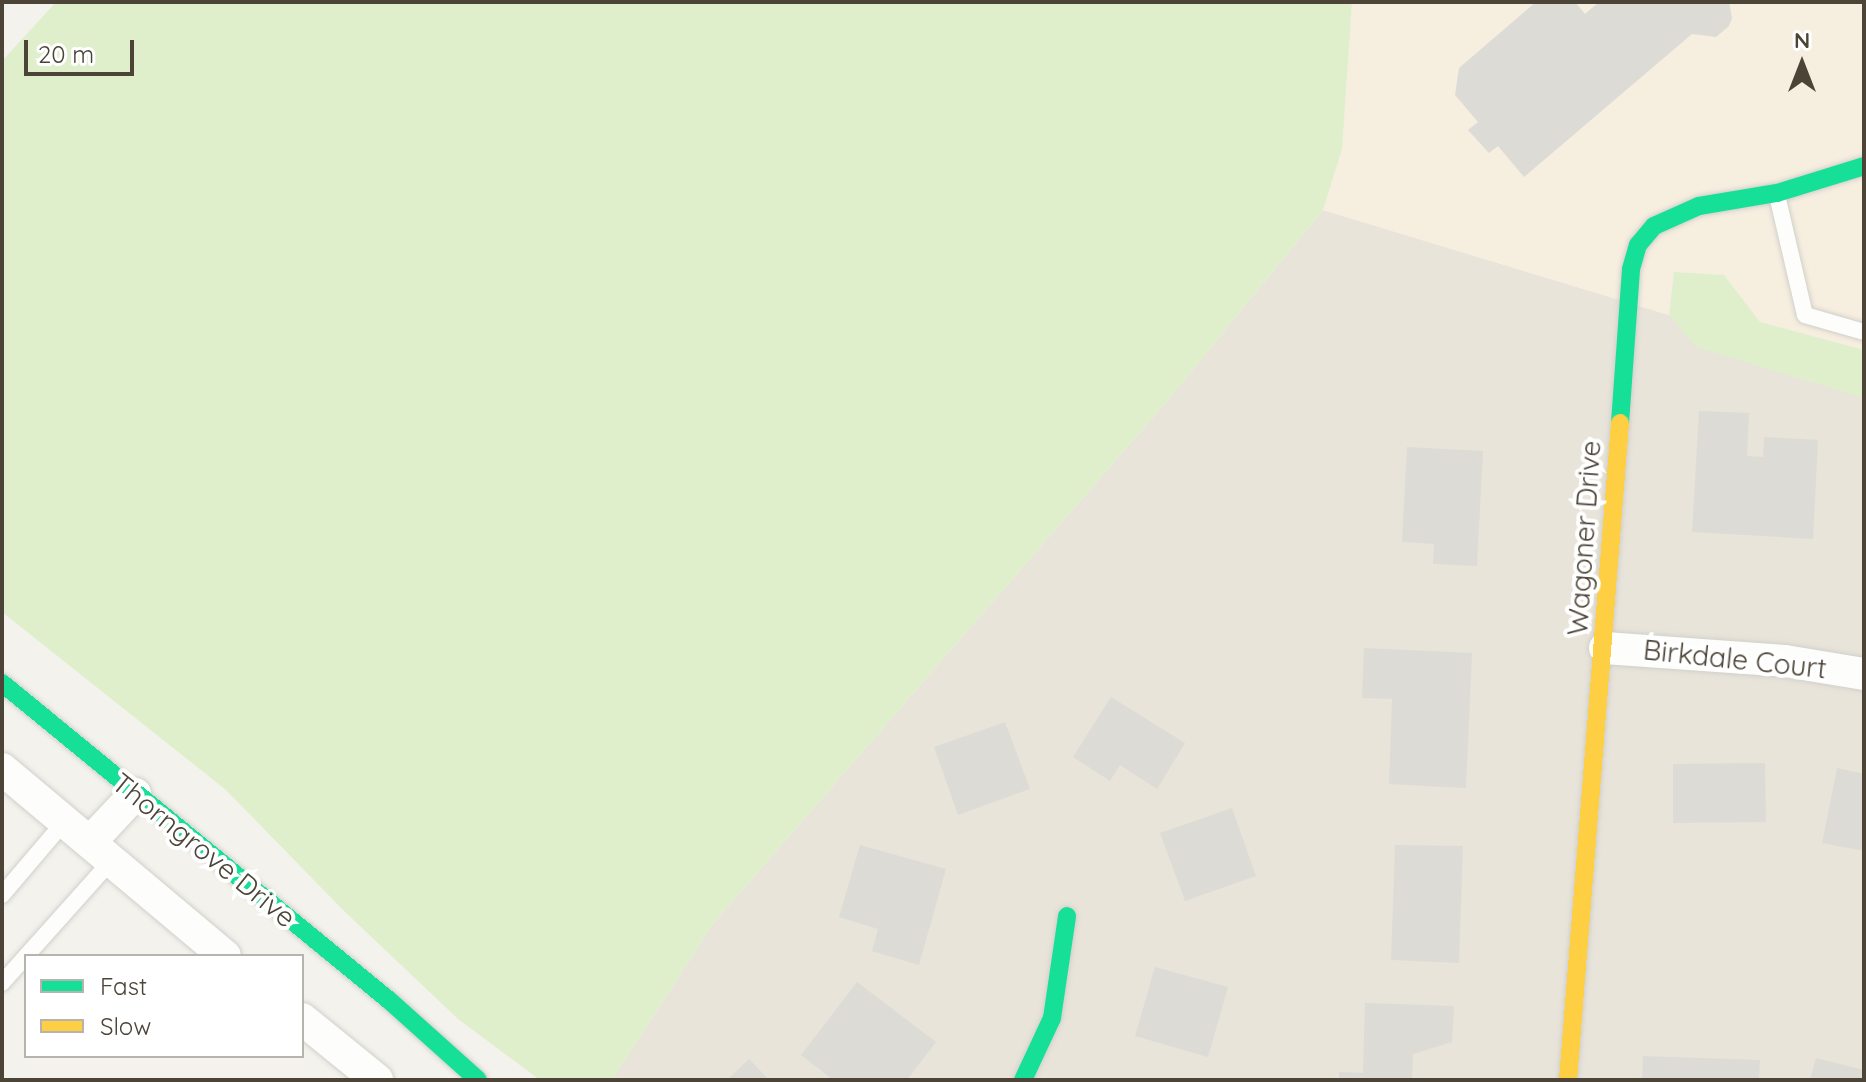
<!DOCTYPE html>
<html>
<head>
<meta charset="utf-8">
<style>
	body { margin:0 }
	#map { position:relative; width:1866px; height:1082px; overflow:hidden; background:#f3f2ed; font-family:Quicksand,sans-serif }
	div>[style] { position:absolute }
	.residential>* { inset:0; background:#e8e4da }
	.commercial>* { inset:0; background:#f6eedf }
	.green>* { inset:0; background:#dfefcb }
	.building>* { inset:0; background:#dddbd5 }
	.roads { filter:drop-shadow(0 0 2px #d1d0ca) drop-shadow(0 0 2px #d1d0ca) }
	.lane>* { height:16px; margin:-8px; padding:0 8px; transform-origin:8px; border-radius:8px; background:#fdfdfc }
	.street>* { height:32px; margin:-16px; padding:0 16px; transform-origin:16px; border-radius:16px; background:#fdfdfc }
	.fast>* { height:18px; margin:-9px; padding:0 9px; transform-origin:9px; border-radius:9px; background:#16e098 }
	.slow>* { height:18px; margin:-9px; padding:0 9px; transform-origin:9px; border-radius:9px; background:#ffcf43 }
	span { translate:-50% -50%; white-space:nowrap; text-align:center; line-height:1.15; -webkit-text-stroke:8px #fff; paint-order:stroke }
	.street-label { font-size:28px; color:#4b4437 }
	.frame { position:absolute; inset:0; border:4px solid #4b4437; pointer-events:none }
	.legend { position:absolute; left:24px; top:954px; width:280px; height:104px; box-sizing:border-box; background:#fff; border:2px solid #b7b4af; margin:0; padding:10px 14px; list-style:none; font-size:24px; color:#4b4437 }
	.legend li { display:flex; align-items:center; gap:16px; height:40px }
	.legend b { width:40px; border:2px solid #b7b4af }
	.north { position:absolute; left:1762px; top:24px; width:80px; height:80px; -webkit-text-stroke:6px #fff; paint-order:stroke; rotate:0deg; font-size:22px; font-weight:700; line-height:32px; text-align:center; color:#4b4437 }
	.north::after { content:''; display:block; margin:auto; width:28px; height:36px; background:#4b4437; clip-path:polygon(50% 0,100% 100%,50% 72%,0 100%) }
	.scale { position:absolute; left:24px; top:40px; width:110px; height:36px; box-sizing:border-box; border:4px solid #4b4437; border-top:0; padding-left:10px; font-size:24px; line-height:28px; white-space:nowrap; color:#4b4437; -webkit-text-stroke:6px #fff; paint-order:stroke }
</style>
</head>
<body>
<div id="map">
	<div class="residential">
		<i style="clip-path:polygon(1323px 210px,1669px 315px,1864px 369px,1864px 1080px,612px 1080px,713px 924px,1169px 399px)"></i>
	</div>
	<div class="commercial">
		<i style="clip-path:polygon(1352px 2px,1864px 2px,1864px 350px,1760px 322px,1724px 275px,1674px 272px,1669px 315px,1323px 210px,1342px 149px)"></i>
	</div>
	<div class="green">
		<i style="clip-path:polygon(56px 2px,1352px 2px,1342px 149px,1323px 210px,1169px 399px,713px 924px,612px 1080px,540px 1080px,458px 1019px,342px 909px,226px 790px,2px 612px,2px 61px)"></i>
		<i style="clip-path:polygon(1674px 272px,1724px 275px,1760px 322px,1864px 350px,1864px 398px,1696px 347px,1669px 315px)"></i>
	</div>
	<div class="building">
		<i style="clip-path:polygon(1536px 2px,1575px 2px,1585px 14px,1599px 2px,1729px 2px,1732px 18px,1729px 26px,1716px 37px,1692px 34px,1524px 177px,1498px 146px,1489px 153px,1468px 130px,1478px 122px,1455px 95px,1459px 68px)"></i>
		<i style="clip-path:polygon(1699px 411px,1749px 413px,1747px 456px,1763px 457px,1764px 437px,1818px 440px,1813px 539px,1692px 532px)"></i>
		<i style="clip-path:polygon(1407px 447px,1483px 451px,1477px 566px,1433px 564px,1434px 544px,1402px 542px)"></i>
		<i style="clip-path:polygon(1364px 648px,1472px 653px,1466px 788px,1389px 784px,1392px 699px,1362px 698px)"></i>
		<i style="clip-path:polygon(1111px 697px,1185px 743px,1157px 789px,1120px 765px,1110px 781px,1073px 757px)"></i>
		<i style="clip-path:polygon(1005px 722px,1030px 789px,958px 815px,934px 747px)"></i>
		<i style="clip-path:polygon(1765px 763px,1766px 822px,1673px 823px,1673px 764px)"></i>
		<i style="clip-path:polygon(1837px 768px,1864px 774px,1864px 851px,1822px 843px)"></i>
		<i style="clip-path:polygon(1232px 808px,1256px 876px,1185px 901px,1160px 833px)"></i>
		<i style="clip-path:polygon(860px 845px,946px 869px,919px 965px,872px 951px,878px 929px,839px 917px)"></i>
		<i style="clip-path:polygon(1395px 845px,1463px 846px,1459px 963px,1391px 960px)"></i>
		<i style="clip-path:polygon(1155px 967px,1228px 987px,1208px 1057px,1135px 1036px)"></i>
		<i style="clip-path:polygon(857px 982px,936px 1042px,907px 1080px,833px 1080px,801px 1055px)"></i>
		<i style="clip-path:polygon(1365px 1003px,1454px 1006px,1452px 1042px,1413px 1054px,1412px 1080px,1339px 1080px,1339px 1072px,1363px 1073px)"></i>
		<i style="clip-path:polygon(1643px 1056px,1760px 1060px,1759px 1080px,1642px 1080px)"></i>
		<i style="clip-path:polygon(1816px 1058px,1864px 1070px,1864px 1080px,1810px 1080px)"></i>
		<i style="clip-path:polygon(749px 1059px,769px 1080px,727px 1080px)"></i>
	</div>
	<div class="roads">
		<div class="lane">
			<i style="left:1777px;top:195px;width:123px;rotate:76.9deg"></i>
			<i style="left:1805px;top:315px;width:61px;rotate:16.1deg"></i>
			<i style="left:2px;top:895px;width:97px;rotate:-49.6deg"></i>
			<i style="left:2px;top:983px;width:162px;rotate:-48.2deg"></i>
		</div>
		<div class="street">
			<i style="left:1605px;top:648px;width:180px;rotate:4.1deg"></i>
			<i style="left:1785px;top:661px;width:80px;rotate:9.3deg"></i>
			<i style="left:2px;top:769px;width:291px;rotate:40deg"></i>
			<i style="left:90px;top:842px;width:66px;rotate:-46.8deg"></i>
			<i style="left:302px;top:1019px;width:97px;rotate:39.1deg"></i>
		</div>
		<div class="fast">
			<i style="left:1620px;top:423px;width:154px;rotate:-85.9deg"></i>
			<i style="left:1631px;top:269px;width:25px;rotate:-74deg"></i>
			<i style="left:1638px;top:245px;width:25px;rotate:-50deg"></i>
			<i style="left:1654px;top:226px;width:49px;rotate:-24deg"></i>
			<i style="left:1699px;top:206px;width:79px;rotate:-9.5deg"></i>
			<i style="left:1777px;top:193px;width:91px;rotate:-17.2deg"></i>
			<i style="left:2px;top:683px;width:502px;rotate:39.34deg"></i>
			<i style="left:390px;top:1001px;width:118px;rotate:41.9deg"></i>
			<i style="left:1023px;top:1080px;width:68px;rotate:-64.9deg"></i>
			<i style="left:1052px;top:1018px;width:103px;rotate:-81.6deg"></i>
		</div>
		<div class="slow">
			<i style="left:1568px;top:1080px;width:659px;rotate:-85.47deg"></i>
		</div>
	</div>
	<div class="street-label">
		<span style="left:1584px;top:538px;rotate:-86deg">Wagoner Drive</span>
		<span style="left:1735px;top:659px;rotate:6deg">Birkdale Court</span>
		<span style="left:204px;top:850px;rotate:39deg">Thorngrove Drive</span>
	</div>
	<div class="frame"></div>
	<ul class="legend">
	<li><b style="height:10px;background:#16e098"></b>Fast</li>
	<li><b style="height:10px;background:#ffcf43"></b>Slow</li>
	</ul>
	<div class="north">N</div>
	<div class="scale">20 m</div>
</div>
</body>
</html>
